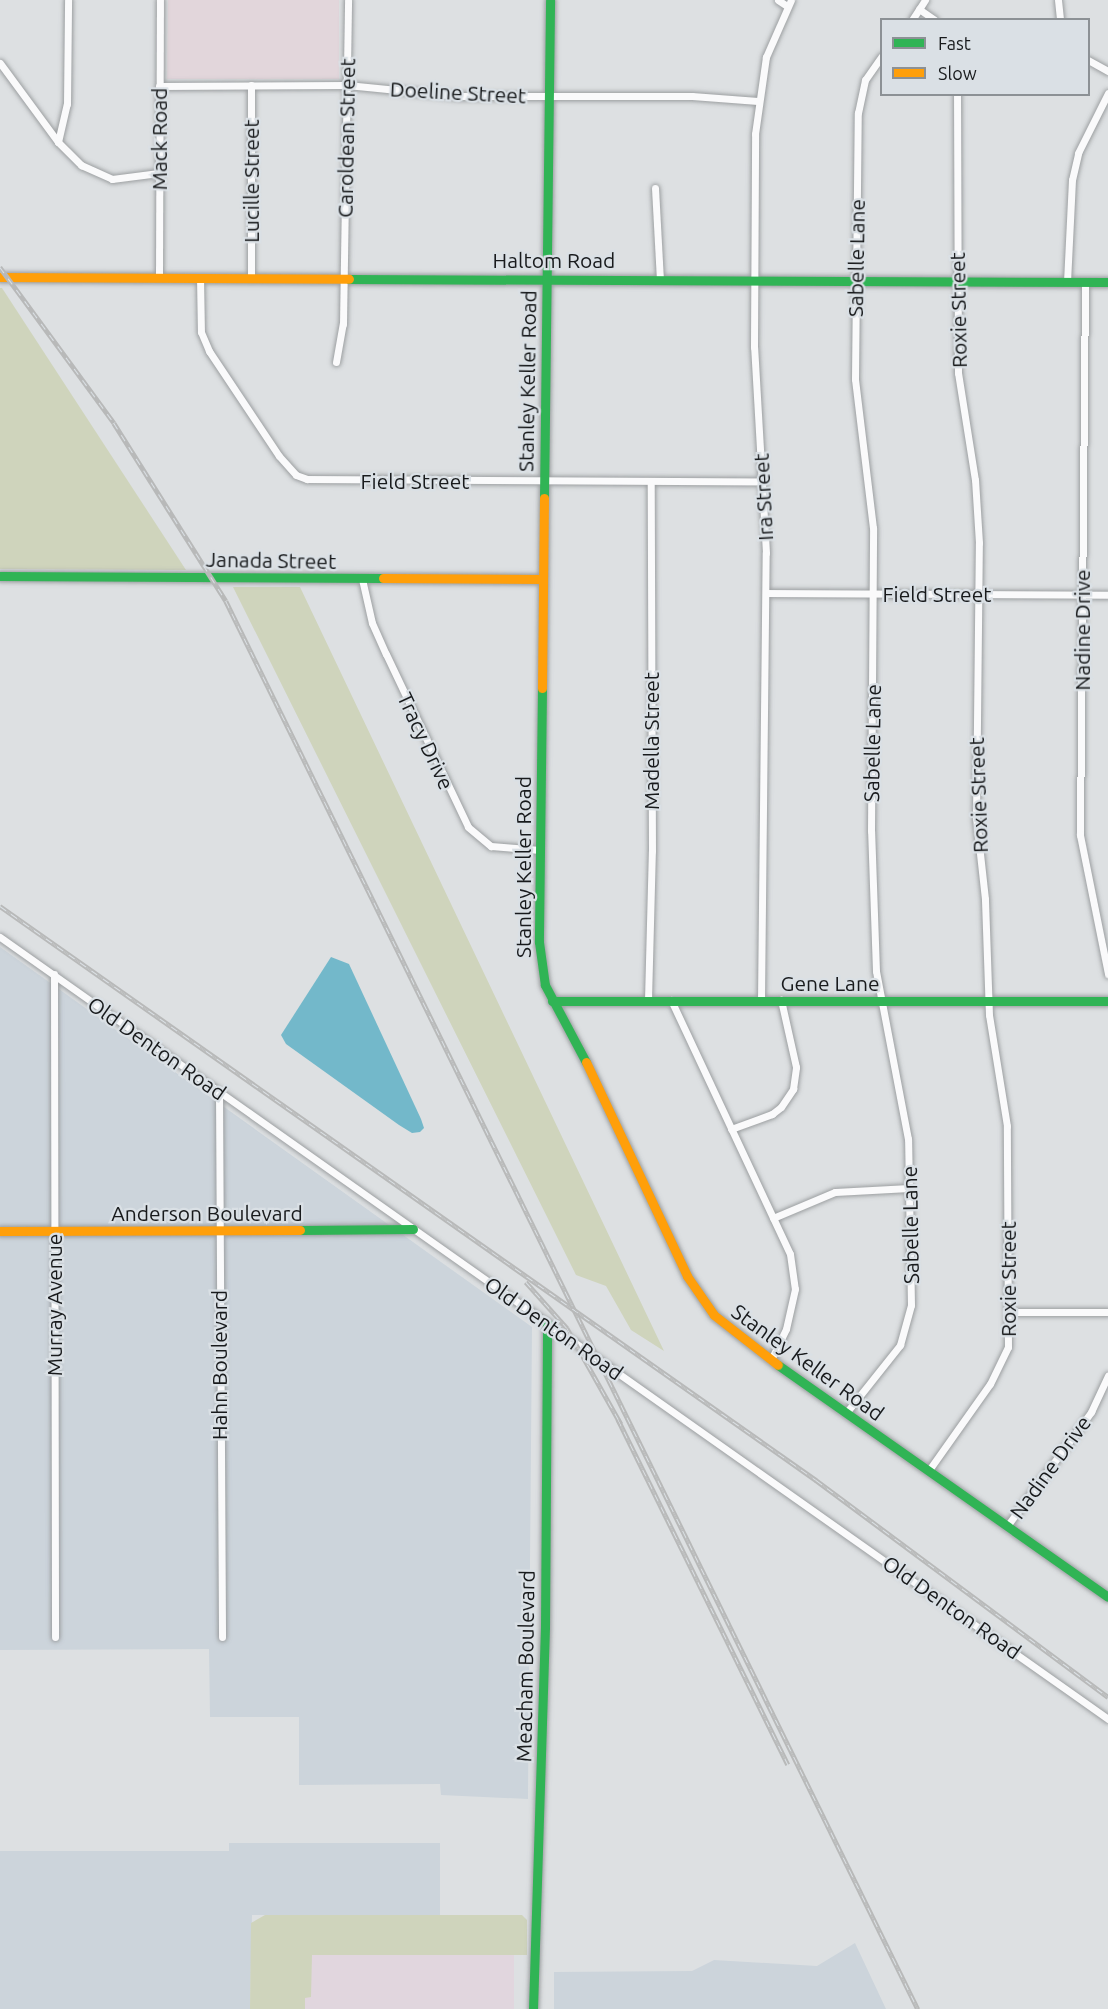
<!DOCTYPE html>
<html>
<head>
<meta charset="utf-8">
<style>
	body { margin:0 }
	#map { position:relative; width:1108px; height:2009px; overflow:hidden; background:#dde0e2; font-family:Ubuntu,sans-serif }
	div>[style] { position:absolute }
	.commercial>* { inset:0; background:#e1d6de }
	.built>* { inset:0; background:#ccd4db }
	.education>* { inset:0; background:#e2d6db }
	.green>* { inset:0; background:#cfd4bc }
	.water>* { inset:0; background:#73b8ca }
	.roads { filter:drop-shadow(0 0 2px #9c9fa1) drop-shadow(0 0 2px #9c9fa1) }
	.street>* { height:7px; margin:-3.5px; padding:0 3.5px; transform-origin:3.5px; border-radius:3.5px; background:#fafafb }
	.fast>* { height:9px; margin:-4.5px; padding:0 4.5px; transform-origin:4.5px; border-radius:4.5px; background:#30b455 }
	.slow>* { height:9px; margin:-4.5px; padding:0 4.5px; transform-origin:4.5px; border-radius:4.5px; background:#ff9f0a }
	.rail>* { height:4.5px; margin-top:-2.25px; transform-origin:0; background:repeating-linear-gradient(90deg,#dae0e5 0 7px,#b8b9b9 0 14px); box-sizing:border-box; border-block:2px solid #b8b9b9 }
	span { translate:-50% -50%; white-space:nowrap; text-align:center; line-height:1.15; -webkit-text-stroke:4.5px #dae0e5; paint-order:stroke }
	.street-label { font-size:21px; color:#181a1c }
	.legend { position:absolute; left:880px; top:18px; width:210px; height:78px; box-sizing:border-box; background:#dae0e5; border:2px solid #8c9195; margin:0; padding:8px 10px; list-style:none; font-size:18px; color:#181a1c }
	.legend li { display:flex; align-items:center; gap:12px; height:30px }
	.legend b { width:30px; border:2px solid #8c9195 }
</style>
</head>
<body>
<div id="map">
	<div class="commercial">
		<i style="clip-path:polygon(311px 1955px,514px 1955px,514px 2009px,305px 2009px,305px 1997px,311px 1997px)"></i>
	</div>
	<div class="built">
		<i style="clip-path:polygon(0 947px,532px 1327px,528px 1799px,441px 1795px,440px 1784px,299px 1785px,299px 1717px,210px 1717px,209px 1649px,0 1650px)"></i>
		<i style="clip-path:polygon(229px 1843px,440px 1843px,440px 1915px,252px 1915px,250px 2009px,0 2009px,0 1851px,229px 1851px)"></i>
		<i style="clip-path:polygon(855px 1943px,886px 2009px,554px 2009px,554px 1972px,692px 1971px,714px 1960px,817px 1966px)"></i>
	</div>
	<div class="education">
		<i style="clip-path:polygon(168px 0,339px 0,339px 79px,167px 79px)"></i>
	</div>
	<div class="green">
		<i style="clip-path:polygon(0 288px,2px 288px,186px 570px,0 569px)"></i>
		<i style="clip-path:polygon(233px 587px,300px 587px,664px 1351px,631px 1330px,606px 1286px,576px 1275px)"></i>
		<i style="clip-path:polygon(265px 1915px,522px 1915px,527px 1920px,527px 1955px,312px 1955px,311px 1997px,305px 1998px,305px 2009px,250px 2009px,251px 1923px)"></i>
	</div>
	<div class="water">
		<i style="clip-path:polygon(331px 957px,349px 964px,421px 1119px,424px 1128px,420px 1132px,412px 1133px,399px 1125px,286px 1044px,281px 1035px)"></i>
	</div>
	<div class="roads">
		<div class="street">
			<i style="left:778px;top:0;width:11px;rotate:34deg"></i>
			<i style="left:1058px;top:0;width:20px;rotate:84deg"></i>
			<i style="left:919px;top:9px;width:19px;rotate:35deg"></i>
			<i style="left:912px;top:20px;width:24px;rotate:-57deg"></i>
			<i style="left:1088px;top:60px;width:23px;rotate:29deg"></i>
			<i style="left:0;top:63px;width:98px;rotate:53.7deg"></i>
			<i style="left:58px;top:142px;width:33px;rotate:45deg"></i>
			<i style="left:81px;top:165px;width:34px;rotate:24deg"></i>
			<i style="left:112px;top:179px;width:47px;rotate:-7.3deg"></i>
			<i style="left:159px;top:86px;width:188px;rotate:-0.3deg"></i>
			<i style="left:347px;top:85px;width:111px;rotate:5.7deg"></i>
			<i style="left:457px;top:96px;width:235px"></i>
			<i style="left:692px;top:96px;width:66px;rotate:4.3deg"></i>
			<i style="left:58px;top:142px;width:39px;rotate:-77deg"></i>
			<i style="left:67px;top:104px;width:104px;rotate:-89.4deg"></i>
			<i style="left:655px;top:188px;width:91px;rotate:86.9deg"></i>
			<i style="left:159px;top:277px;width:277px;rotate:-89.8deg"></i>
			<i style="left:200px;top:277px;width:55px;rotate:89deg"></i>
			<i style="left:201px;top:332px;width:21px;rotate:67deg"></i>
			<i style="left:209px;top:351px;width:126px;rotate:56.3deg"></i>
			<i style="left:279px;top:456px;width:25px;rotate:48deg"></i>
			<i style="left:296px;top:475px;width:12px;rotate:20deg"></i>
			<i style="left:307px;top:479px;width:456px;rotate:0.3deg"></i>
			<i style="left:251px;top:277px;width:192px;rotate:-90deg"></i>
			<i style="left:1067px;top:282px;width:102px;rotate:-87.2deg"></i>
			<i style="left:1072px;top:180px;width:28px;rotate:-77deg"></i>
			<i style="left:1078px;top:153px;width:67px;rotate:-63.4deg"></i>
			<i style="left:1085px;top:282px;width:553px;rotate:90.52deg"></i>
			<i style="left:1080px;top:835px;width:142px;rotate:78.6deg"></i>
			<i style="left:336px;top:362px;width:39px;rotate:-80deg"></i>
			<i style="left:343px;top:324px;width:324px;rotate:-89.1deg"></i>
			<i style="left:362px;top:579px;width:45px;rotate:77.2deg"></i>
			<i style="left:372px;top:623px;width:34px;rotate:66deg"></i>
			<i style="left:386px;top:654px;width:191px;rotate:64.6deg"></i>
			<i style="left:468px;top:827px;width:30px;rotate:40deg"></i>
			<i style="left:491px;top:846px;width:49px;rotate:4.7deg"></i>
			<i style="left:766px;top:593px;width:342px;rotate:0.3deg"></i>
			<i style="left:0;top:937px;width:1356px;rotate:35.21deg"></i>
			<i style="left:54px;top:974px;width:663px;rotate:89.91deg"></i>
			<i style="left:648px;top:1000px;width:149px;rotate:-88.5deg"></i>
			<i style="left:652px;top:851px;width:370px;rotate:-90.2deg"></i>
			<i style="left:671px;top:1000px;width:280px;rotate:64.9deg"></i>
			<i style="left:790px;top:1254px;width:35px;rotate:82deg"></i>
			<i style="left:795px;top:1289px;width:41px;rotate:102.7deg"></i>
			<i style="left:786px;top:1329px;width:34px;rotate:116deg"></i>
			<i style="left:761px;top:1000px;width:447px;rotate:-89.4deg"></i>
			<i style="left:766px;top:553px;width:206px;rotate:-93.3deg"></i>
			<i style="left:754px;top:347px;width:213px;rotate:-89.7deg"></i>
			<i style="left:755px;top:134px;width:78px;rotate:-81.9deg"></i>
			<i style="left:766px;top:57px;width:62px;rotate:-66.3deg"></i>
			<i style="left:219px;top:1092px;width:545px;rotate:89.68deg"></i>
			<i style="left:731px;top:1129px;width:44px;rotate:-20.1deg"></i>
			<i style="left:772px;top:1114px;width:11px;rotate:-38deg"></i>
			<i style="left:781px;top:1107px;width:22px;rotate:-56deg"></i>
			<i style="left:793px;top:1089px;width:22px;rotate:-82deg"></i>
			<i style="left:796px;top:1067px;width:69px;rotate:-102.6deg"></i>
			<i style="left:773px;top:1218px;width:67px;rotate:-22.8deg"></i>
			<i style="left:835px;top:1192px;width:74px;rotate:-3.1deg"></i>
			<i style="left:1009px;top:1312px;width:99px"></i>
			<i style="left:846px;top:1413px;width:87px;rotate:-51.5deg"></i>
			<i style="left:900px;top:1345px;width:41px;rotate:-74.6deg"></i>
			<i style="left:911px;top:1305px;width:166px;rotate:-91deg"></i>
			<i style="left:908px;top:1139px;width:171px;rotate:-100.8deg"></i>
			<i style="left:876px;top:971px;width:140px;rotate:-92deg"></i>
			<i style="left:871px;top:831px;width:303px;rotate:-89.6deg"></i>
			<i style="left:873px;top:528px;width:150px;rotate:-96.9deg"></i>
			<i style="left:855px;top:379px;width:266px;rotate:-89.4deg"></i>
			<i style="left:858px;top:113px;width:34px;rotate:-78deg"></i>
			<i style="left:865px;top:80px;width:29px;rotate:-55deg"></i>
			<i style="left:929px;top:1470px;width:105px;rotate:-54.7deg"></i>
			<i style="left:990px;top:1384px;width:41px;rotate:-64.1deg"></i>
			<i style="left:1008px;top:1347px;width:221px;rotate:-90.3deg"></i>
			<i style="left:1007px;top:1126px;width:112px;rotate:-99.2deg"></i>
			<i style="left:989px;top:1015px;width:116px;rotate:-92deg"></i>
			<i style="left:985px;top:899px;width:81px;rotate:-96.3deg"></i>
			<i style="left:976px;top:818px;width:275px;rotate:-89.4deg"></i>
			<i style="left:979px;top:543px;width:63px;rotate:-93.6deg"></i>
			<i style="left:975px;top:480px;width:108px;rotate:-99deg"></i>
			<i style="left:958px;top:373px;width:279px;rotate:-90.2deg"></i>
			<i style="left:1007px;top:1526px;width:142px;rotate:-53.6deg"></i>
			<i style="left:1091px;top:1412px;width:40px;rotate:-65deg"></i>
		</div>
		<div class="fast">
			<i style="left:349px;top:279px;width:759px;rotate:0.23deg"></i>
			<i style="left:544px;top:498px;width:498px;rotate:-89.3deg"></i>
			<i style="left:0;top:576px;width:383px;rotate:0.3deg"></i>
			<i style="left:542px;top:688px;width:254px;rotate:90.7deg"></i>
			<i style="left:539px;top:942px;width:43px;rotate:82.1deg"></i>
			<i style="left:545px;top:985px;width:87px;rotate:62deg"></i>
			<i style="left:552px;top:1001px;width:556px"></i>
			<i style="left:300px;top:1230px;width:113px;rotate:-0.5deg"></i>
			<i style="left:778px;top:1365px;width:403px;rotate:35.1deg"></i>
			<i style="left:533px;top:2009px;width:382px;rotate:-88.2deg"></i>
			<i style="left:545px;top:1627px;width:304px;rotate:-89.6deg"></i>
		</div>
		<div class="slow">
			<i style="left:0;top:277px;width:349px;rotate:0.3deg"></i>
			<i style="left:383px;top:578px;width:159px;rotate:0.4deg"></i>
			<i style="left:542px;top:688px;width:190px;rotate:-89.4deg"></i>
			<i style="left:586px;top:1062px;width:237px;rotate:64.7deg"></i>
			<i style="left:687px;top:1276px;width:47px;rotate:55.3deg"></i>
			<i style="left:714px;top:1315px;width:81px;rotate:38deg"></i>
			<i style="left:0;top:1231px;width:300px;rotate:-0.2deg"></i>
		</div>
	</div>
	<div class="rail">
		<i style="left:0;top:267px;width:193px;rotate:53.8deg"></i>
		<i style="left:114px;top:423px;width:210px;rotate:57.8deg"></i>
		<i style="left:226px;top:601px;width:1569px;rotate:63.83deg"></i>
		<i style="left:0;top:906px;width:998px;rotate:35.12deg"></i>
		<i style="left:816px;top:1480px;width:364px;rotate:36.6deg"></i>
		<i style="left:526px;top:1282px;width:62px;rotate:48.3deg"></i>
		<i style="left:567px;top:1328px;width:110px;rotate:60.6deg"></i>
		<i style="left:618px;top:1419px;width:385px;rotate:63.8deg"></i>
	</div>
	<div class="street-label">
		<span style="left:458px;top:92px;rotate:3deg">Doeline Street</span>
		<span style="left:346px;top:138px;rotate:-89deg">Caroldean Street</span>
		<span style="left:159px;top:139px;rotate:-90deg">Mack Road</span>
		<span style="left:251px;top:181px;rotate:-90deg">Lucille Street</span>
		<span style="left:856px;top:258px;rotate:-89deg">Sabelle Lane</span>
		<span style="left:554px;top:260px">Haltom Road</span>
		<span style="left:958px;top:310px;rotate:-91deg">Roxie Street</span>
		<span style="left:527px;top:381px;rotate:-89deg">Stanley Keller Road</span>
		<span style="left:415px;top:481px">Field Street</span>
		<span style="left:763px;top:497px;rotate:-93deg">Ira Street</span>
		<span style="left:271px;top:560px;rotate:1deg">Janada Street</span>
		<span style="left:937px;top:594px">Field Street</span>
		<span style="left:1082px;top:630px;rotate:-90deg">Nadine Drive</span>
		<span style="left:426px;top:741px;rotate:65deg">Tracy Drive</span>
		<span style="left:651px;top:741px;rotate:-90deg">Madella Street</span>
		<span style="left:872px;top:743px;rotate:-89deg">Sabelle Lane</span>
		<span style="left:978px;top:795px;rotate:-92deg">Roxie Street</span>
		<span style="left:523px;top:867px;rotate:-90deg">Stanley Keller Road</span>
		<span style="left:830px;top:983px">Gene Lane</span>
		<span style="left:157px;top:1048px;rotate:35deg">Old Denton Road</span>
		<span style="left:207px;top:1213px">Anderson Boulevard</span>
		<span style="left:910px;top:1225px;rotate:-91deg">Sabelle Lane</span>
		<span style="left:1008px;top:1279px;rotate:-90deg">Roxie Street</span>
		<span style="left:54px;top:1305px;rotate:-90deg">Murray Avenue</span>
		<span style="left:554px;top:1328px;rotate:35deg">Old Denton Road</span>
		<span style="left:808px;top:1362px;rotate:36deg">Stanley Keller Road</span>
		<span style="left:219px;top:1365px;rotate:-90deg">Hahn Boulevard</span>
		<span style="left:1050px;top:1467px;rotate:-54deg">Nadine Drive</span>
		<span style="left:952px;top:1607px;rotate:35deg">Old Denton Road</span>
		<span style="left:525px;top:1666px;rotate:-89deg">Meacham Boulevard</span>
	</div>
	<ul class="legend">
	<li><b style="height:8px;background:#30b455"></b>Fast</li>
	<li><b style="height:8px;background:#ff9f0a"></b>Slow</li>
	</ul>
</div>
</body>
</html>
